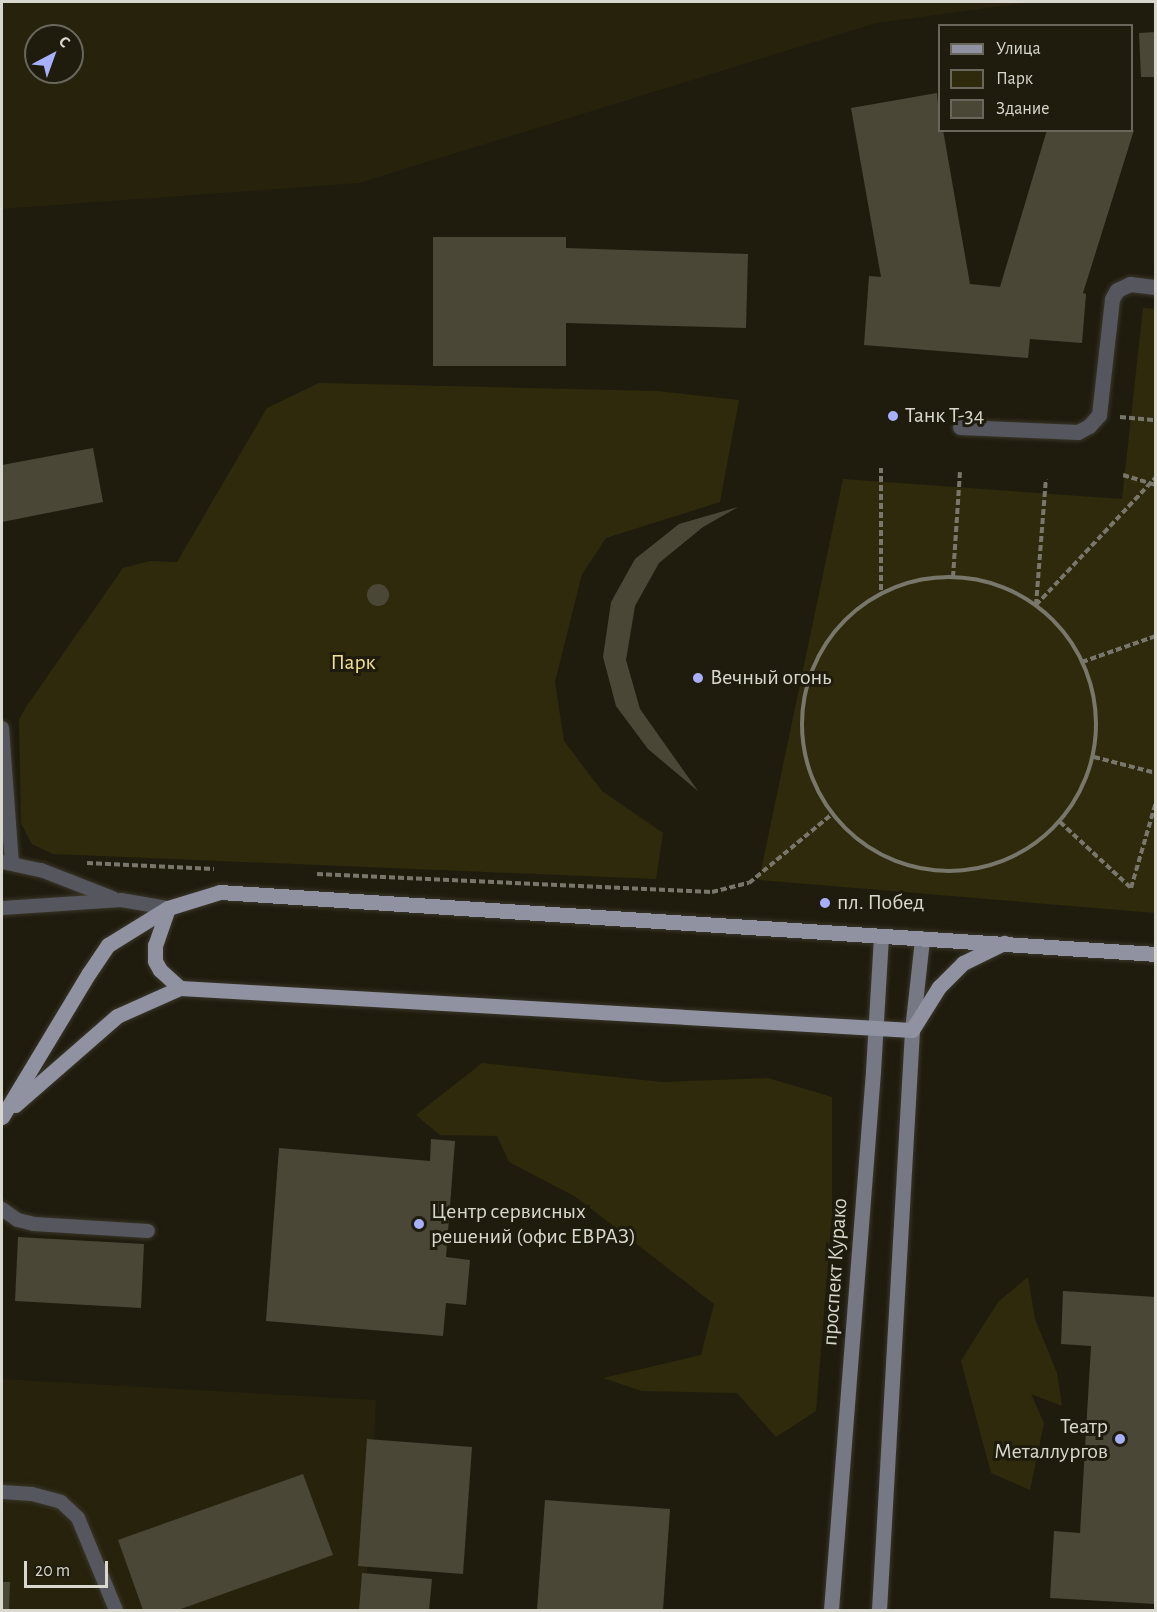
<!DOCTYPE html>
<html>
<head>
<meta charset="utf-8">
<style>
	body { margin:0 }
	#map { position:relative; width:1157px; height:1612px; overflow:hidden; background:#1f1c0e; font-family:"Alegreya Sans",sans-serif }
	div>[style] { position:absolute }
	.built>* { inset:0; background:#26220c }
	.green>* { inset:0; background:#2f2a0b }
	.building>* { inset:0; background:#4a4737 }
	.round { border-radius:50% }
	.path>* { height:4px; margin-top:-2px; transform-origin:0; background:repeating-linear-gradient(90deg,#79776b 0 6px,transparent 0 9px) }
	.path>.ring { margin:-2px; padding:0; box-sizing:content-box; background:none; border:4px solid #79776b; border-radius:50% }
	.roads { filter:drop-shadow(0 0 2px #393629) drop-shadow(0 0 2px #393629) }
	.lane>* { height:14px; margin:-7px; padding:0 7px; transform-origin:7px; border-radius:7px; background:#56575e }
	.street>* { height:15px; margin:-7.5px; padding:0 7.5px; transform-origin:7.5px; border-radius:7.5px; background:#56575e }
	.secondary>* { height:15px; margin:-7.5px; padding:0 7.5px; transform-origin:7.5px; border-radius:7.5px; background:#767884 }
	.primary>* { height:15px; margin:-7.5px; padding:0 7.5px; transform-origin:7.5px; border-radius:7.5px; background:#9092a1 }
	.dots>* { width:16px; height:16px; translate:-50% -50%; box-sizing:border-box; border:3px solid #1f1c0e; border-radius:50% }
	span { translate:-50% -50%; white-space:nowrap; text-align:center; line-height:1.15; -webkit-text-stroke:6px #1f1c0e; paint-order:stroke }
	.poi-label { font-size:22px; color:#d9d8ce }
	.left { translate:0 -50%; text-align:left }
	.right { translate:-100% -50%; text-align:right }
	.park-label { font-size:22px; color:#f0e090 }
	.street-label { font-size:22px; color:#d9d8ce }
	.frame { position:absolute; inset:0; border:3px solid #d9d8ce; pointer-events:none }
	.legend { position:absolute; left:938px; top:24px; width:195px; height:108px; box-sizing:border-box; background:#1f1c0e; border:2px solid #69675b; margin:0; padding:8px 10px; list-style:none; font-size:18px; color:#d9d8ce }
	.legend li { display:flex; align-items:center; gap:12px; height:30px }
	.legend b { width:30px; border:2px solid #69675b }
	.north { position:absolute; left:24px; top:24px; width:60px; height:60px; box-sizing:border-box; background:#1f1c0e; border:2px solid #69675b; border-radius:50%; rotate:41deg; font-size:16px; font-weight:700; line-height:24px; text-align:center; color:#d9d8ce }
	.north::after { content:''; display:block; margin:auto; width:21px; height:27px; background:#a7b0fc; clip-path:polygon(50% 0,100% 100%,50% 72%,0 100%) }
	.scale { position:absolute; left:24px; top:1561px; width:84px; height:27px; box-sizing:border-box; border:3px solid #d9d8ce; border-top:0; padding-left:8px; font-size:18px; line-height:21px; white-space:nowrap; color:#d9d8ce; -webkit-text-stroke:4px #1f1c0e; paint-order:stroke }
</style>
</head>
<body>
<div id="map">
	<div class="built">
		<i style="clip-path:polygon(evenodd,2px 2px,1033px 2px,876px 23px,359px 183px,2px 209px,2px 2px,36px 36px,72px 36px,72px 72px,36px 72px,36px 36px)"></i>
		<i style="clip-path:polygon(2px 1379px,376px 1400px,365px 1610px,2px 1610px)"></i>
	</div>
	<div class="green">
		<i style="clip-path:polygon(1143px 308px,1156px 309px,1155px 913px,759px 880px,843px 479px,1122px 499px)"></i>
		<i style="clip-path:polygon(319px 383px,656px 391px,739px 400px,720px 502px,606px 538px,582px 574px,555px 682px,564px 741px,602px 791px,663px 833px,656px 879px,53px 854px,32px 844px,21px 824px,19px 720px,26px 707px,123px 568px,150px 561px,177px 562px,267px 408px)"></i>
		<i style="clip-path:polygon(482px 1063px,662px 1082px,768px 1078px,832px 1097px,832px 1213px,816px 1411px,776px 1437px,737px 1393px,642px 1391px,603px 1378px,701px 1355px,714px 1304px,576px 1197px,509px 1162px,497px 1136px,440px 1135px,416px 1115px)"></i>
		<i style="clip-path:polygon(1028px 1277px,1035px 1319px,1057px 1373px,1062px 1406px,1031px 1394px,1044px 1423px,1030px 1490px,991px 1473px,961px 1361px,998px 1302px)"></i>
	</div>
	<div class="building">
		<i style="clip-path:polygon(1156px 32px,1156px 77px,1141px 77px,1139px 33px)"></i>
		<i style="clip-path:polygon(937px 93px,940px 130px,943px 130px,970px 284px,1000px 287px,1047px 130px,1134px 130px,1083px 293px,1086px 294px,1082px 343px,1030px 339px,1028px 358px,864px 345px,869px 276px,881px 277px,851px 108px)"></i>
		<i style="clip-path:polygon(433px 237px,566px 237px,566px 248px,748px 254px,746px 328px,566px 323px,566px 366px,433px 366px)"></i>
		<i style="clip-path:polygon(93px 448px,103px 502px,2px 522px,2px 465px)"></i>
		<i style="clip-path:polygon(738px 507px,703px 527px,659px 563px,635px 606px,626px 660px,640px 709px,698px 791px,648px 749px,616px 706px,603px 657px,611px 602px,635px 559px,679px 524px)"></i>
		<i class="round" style="left:367px;top:584px;width:22px;height:22px"></i>
		<i style="clip-path:polygon(431px 1139px,455px 1141px,446px 1257px,470px 1260px,466px 1305px,446px 1303px,443px 1336px,266px 1321px,279px 1148px,430px 1161px)"></i>
		<i style="clip-path:polygon(18px 1237px,144px 1244px,141px 1308px,15px 1301px)"></i>
		<i style="clip-path:polygon(1063px 1291px,1156px 1297px,1156px 1604px,1050px 1598px,1054px 1531px,1080px 1533px,1091px 1346px,1061px 1344px)"></i>
		<i style="clip-path:polygon(367px 1439px,472px 1447px,463px 1574px,358px 1566px)"></i>
		<i style="clip-path:polygon(303px 1474px,333px 1555px,178px 1610px,143px 1610px,118px 1540px)"></i>
		<i style="clip-path:polygon(545px 1500px,670px 1509px,663px 1610px,537px 1610px)"></i>
		<i style="clip-path:polygon(362px 1573px,432px 1579px,429px 1610px,359px 1610px)"></i>
		<i style="clip-path:polygon(2px 1582px,10px 1582px,9px 1610px,2px 1610px)"></i>
	</div>
	<div class="path">
		<i style="left:1120px;top:417px;width:36px;rotate:5deg"></i>
		<i style="left:1123px;top:475px;width:34px;rotate:17deg"></i>
		<i style="left:953px;top:577px;width:105px;rotate:-86.2deg"></i>
		<i class="ring" style="left:802px;top:577px;width:290px;height:290px"></i>
		<i style="left:881px;top:590px;width:122px;rotate:-90deg"></i>
		<i style="left:1036px;top:605px;width:175px;rotate:-46.8deg"></i>
		<i style="left:1036px;top:605px;width:126px;rotate:-85.5deg"></i>
		<i style="left:1082px;top:662px;width:78px;rotate:-19.4deg"></i>
		<i style="left:1094px;top:757px;width:64px;rotate:14.5deg"></i>
		<i style="left:1060px;top:822px;width:97px;rotate:42.9deg"></i>
		<i style="left:1131px;top:888px;width:90px;rotate:-73.8deg"></i>
		<i style="left:87px;top:863px;width:127px;rotate:2.7deg"></i>
		<i style="left:317px;top:874px;width:395px;rotate:2.6deg"></i>
		<i style="left:712px;top:892px;width:38px;rotate:-14deg"></i>
		<i style="left:749px;top:883px;width:108px;rotate:-39.7deg"></i>
	</div>
	<div class="roads">
		<div class="lane">
			<i style="left:2px;top:728px;width:135px;rotate:85.8deg"></i>
			<i style="left:2px;top:862px;width:40px;rotate:12deg"></i>
			<i style="left:41px;top:870px;width:77px;rotate:21.3deg"></i>
			<i style="left:2px;top:908px;width:119px;rotate:-3.8deg"></i>
			<i style="left:121px;top:900px;width:48px;rotate:9.7deg"></i>
			<i style="left:2px;top:1209px;width:19px;rotate:35deg"></i>
			<i style="left:18px;top:1220px;width:16px;rotate:14deg"></i>
			<i style="left:34px;top:1224px;width:114px;rotate:3.5deg"></i>
			<i style="left:2px;top:1492px;width:30px;rotate:4deg"></i>
			<i style="left:32px;top:1494px;width:30px;rotate:15deg"></i>
			<i style="left:61px;top:1502px;width:23px;rotate:43deg"></i>
			<i style="left:78px;top:1518px;width:100px;rotate:67.6deg"></i>
		</div>
		<div class="street">
			<i style="left:960px;top:427px;width:118px;rotate:2.4deg"></i>
			<i style="left:1078px;top:432px;width:13px;rotate:-29deg"></i>
			<i style="left:1089px;top:426px;width:15px;rotate:-48deg"></i>
			<i style="left:1099px;top:415px;width:117px;rotate:-83.6deg"></i>
			<i style="left:1112px;top:299px;width:10px;rotate:-61deg"></i>
			<i style="left:1117px;top:290px;width:14px;rotate:-25deg"></i>
			<i style="left:1130px;top:284px;width:26px;rotate:7deg"></i>
		</div>
		<div class="secondary">
			<i style="left:831px;top:1610px;width:541px;rotate:-85.54deg"></i>
			<i style="left:873px;top:1071px;width:134px;rotate:-86.6deg"></i>
			<i style="left:879px;top:1610px;width:581px;rotate:-86.74deg"></i>
			<i style="left:912px;top:1030px;width:92px;rotate:-83.7deg"></i>
		</div>
		<div class="primary">
			<i style="left:168px;top:908px;width:39px;rotate:109deg"></i>
			<i style="left:155px;top:945px;width:16px;rotate:90deg"></i>
			<i style="left:155px;top:961px;width:10px;rotate:61deg"></i>
			<i style="left:160px;top:970px;width:27px;rotate:42deg"></i>
			<i style="left:15px;top:1105px;width:135px;rotate:-41.1deg"></i>
			<i style="left:117px;top:1016px;width:69px;rotate:-24deg"></i>
			<i style="left:180px;top:988px;width:733px;rotate:3.28deg"></i>
			<i style="left:912px;top:1030px;width:51px;rotate:-57.9deg"></i>
			<i style="left:939px;top:987px;width:34px;rotate:-45deg"></i>
			<i style="left:963px;top:963px;width:46px;rotate:-26deg"></i>
			<i style="left:2px;top:1117px;width:168px;rotate:-58.9deg"></i>
			<i style="left:89px;top:973px;width:34px;rotate:-56deg"></i>
			<i style="left:108px;top:945px;width:70px;rotate:-31.7deg"></i>
			<i style="left:168px;top:908px;width:54px;rotate:-17.1deg"></i>
			<i style="left:220px;top:892px;width:938px;rotate:3.79deg"></i>
		</div>
	</div>
	<div class="dots">
		<i style="left:893px;top:416px;background:#a7b0fc"></i>
		<i style="left:698px;top:678px;background:#a7b0fc"></i>
		<i style="left:825px;top:903px;background:#a7b0fc"></i>
		<i style="left:419px;top:1224px;background:#a7b0fc"></i>
		<i style="left:1120px;top:1439px;background:#a7b0fc"></i>
	</div>
	<div class="poi-label">
		<span class="left" style="left:905px;top:416px">Танк Т-34</span>
		<span class="left" style="left:710px;top:678px">Вечный огонь</span>
		<span class="left" style="left:837px;top:903px">пл. Побед</span>
		<span class="left" style="left:431px;top:1224px">Центр сервисных<br>решений (офис ЕВРАЗ)</span>
		<span class="right" style="left:1108px;top:1439px">Театр<br>Металлургов</span>
	</div>
	<div class="park-label">
		<span style="left:353px;top:663px">Парк</span>
	</div>
	<div class="street-label">
		<span style="left:835px;top:1272px;rotate:-86deg">проспект Курако</span>
	</div>
	<div class="frame"></div>
	<ul class="legend">
	<li><b style="height:8px;background:#9092a1"></b>Улица</li>
	<li><b style="height:16px;background:#2f2a0b"></b>Парк</li>
	<li><b style="height:16px;background:#4a4737"></b>Здание</li>
	</ul>
	<div class="north">С</div>
	<div class="scale">20 m</div>
</div>
</body>
</html>
